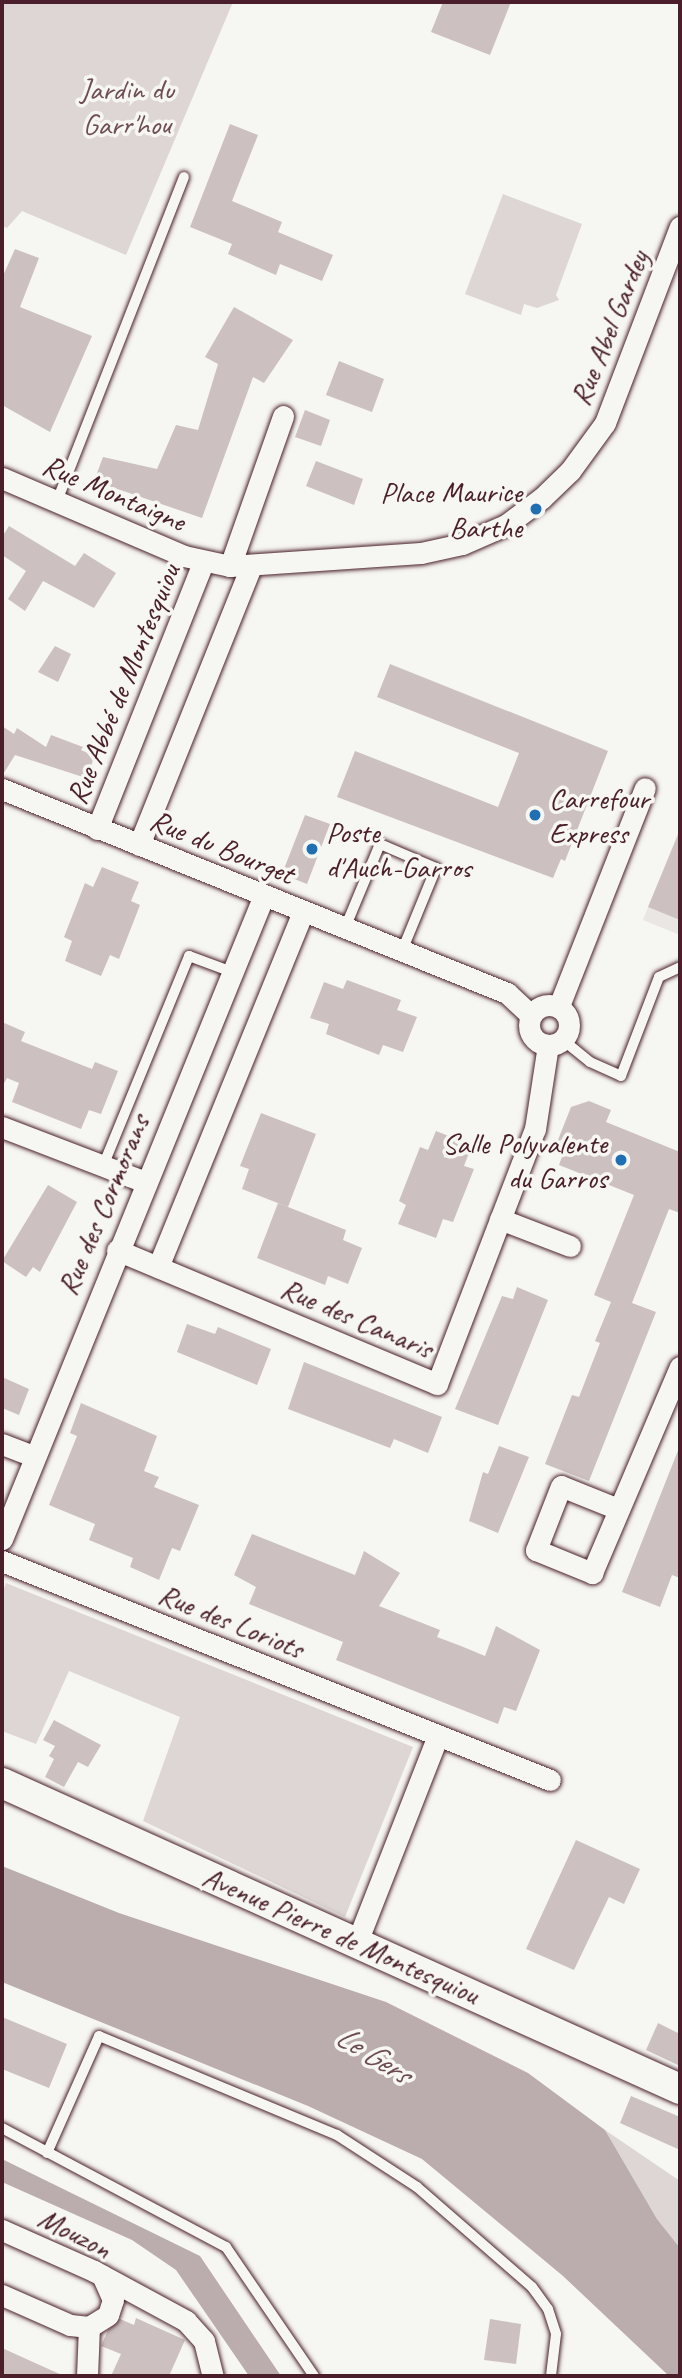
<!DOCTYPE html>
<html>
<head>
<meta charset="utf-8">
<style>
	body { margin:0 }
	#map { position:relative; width:682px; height:2378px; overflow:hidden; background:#f6f6f2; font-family:Caveat,sans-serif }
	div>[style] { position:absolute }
	.built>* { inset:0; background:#e9e6e3 }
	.green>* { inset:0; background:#ddd6d5 }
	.water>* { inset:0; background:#bbadae }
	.building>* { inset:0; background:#ccc1c0 }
	.roads { filter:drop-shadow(0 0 2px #4a1f2b) drop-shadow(0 0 2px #4a1f2b) }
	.lane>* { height:10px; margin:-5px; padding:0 5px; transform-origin:5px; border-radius:5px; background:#f6f6f2 }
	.street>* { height:21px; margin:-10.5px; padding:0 10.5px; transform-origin:10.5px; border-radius:10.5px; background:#f6f6f2 }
	.street>.ring { margin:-10.5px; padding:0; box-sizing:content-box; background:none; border:21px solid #f6f6f2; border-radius:50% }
	.secondary>* { height:30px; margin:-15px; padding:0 15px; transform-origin:15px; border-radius:15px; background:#f6f6f2 }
	.dots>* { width:19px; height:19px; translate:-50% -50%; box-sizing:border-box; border:4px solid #f6f6f2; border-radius:50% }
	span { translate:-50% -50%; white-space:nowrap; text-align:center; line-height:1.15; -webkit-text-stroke:7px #f6f6f2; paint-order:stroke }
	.park-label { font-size:30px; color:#6f4d56 }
	.street-label { font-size:30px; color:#4a1f2b }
	.poi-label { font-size:30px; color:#4a1f2b }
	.right { translate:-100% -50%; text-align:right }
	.left { translate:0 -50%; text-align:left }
	.water-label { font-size:32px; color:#6c4a52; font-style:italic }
	.frame { position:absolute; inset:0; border:4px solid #4a1f2b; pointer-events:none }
</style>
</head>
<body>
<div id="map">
	<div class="built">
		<i style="clip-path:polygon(680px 828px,680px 935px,643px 920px)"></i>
	</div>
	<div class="green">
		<i style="clip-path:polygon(2px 2px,233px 2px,126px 255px,22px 211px,7px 228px,2px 226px)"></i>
		<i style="clip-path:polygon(503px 194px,582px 224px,556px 295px,559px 300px,537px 308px,524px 304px,521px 315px,465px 294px)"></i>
		<i style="clip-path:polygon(6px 1583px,413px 1747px,345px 1917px,143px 1821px,180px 1717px,69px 1671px,36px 1744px,2px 1731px,2px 1594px)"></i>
		<i style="clip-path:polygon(605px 2130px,680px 2181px,680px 2248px,657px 2219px)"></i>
	</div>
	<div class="water">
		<i style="clip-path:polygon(2px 1866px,119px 1913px,386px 2002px,528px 2073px,605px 2130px,657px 2219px,680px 2248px,680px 2376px,669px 2376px,563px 2276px,422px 2159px,308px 2106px,2px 1982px)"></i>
		<i style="clip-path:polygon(2px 2159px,200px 2256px,281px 2376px,249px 2376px,176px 2270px,132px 2240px,2px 2182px)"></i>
	</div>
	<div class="building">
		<i style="clip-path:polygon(443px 2px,511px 2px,490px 55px,431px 32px)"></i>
		<i style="clip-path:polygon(230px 124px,258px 135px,232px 201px,282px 222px,278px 232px,333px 255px,322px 281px,280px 264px,276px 275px,228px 254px,232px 244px,190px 227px)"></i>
		<i style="clip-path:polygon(15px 249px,39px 258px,20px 307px,92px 336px,50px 432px,2px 405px,2px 278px)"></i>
		<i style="clip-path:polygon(234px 307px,293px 340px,264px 383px,253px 377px,202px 518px,94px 481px,103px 457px,157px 469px,176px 425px,198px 430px,218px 364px,205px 357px)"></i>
		<i style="clip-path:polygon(339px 361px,384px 379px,372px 412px,326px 395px)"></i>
		<i style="clip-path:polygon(305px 410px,330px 420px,321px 446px,295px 437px)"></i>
		<i style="clip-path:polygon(316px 461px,363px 479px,354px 505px,306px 486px)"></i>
		<i style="clip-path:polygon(9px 526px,75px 566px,84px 553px,116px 573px,94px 608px,43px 581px,25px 611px,8px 599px,26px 571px,2px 555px,2px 537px)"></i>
		<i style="clip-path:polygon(55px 646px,71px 654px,58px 682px,38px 672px)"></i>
		<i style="clip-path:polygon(390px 664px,608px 751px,565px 861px,561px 859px,553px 878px,337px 797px,355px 751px,498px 807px,519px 753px,377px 697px)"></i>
		<i style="clip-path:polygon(2px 726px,14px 734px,17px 728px,46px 747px,51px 735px,83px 747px,81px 750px,95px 756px,86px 778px,15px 755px,2px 776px)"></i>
		<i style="clip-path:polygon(305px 815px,330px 824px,307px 884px,282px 874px)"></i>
		<i style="clip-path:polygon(680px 830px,680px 920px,648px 907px)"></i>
		<i style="clip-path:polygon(102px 867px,139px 882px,131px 901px,140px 905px,119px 959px,110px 955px,101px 976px,65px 961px,72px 941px,64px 937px,85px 883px,93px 887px)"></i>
		<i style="clip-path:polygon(347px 980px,401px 1000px,397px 1010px,417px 1017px,403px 1052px,383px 1045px,379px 1055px,326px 1034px,329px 1024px,310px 1018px,324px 982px,343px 989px)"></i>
		<i style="clip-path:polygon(2px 1022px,25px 1032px,21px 1041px,92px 1069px,95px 1062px,118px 1071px,101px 1114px,89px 1110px,81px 1129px,12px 1102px,19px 1083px,7px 1078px,2px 1087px)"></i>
		<i style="clip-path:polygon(589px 1101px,611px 1110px,606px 1122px,680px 1152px,680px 1213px,669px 1209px,632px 1303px,656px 1312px,589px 1481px,545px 1464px,572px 1395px,579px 1397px,600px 1343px,595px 1341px,611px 1302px,594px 1295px,634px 1195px,559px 1165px,563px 1154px,554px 1150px,571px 1107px)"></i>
		<i style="clip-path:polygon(261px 1113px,316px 1134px,288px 1207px,242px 1189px,249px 1169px,240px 1166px)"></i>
		<i style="clip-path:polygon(436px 1131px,472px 1145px,464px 1166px,474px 1169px,453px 1222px,443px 1219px,436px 1238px,398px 1224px,406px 1205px,399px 1201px,420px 1147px,428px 1150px)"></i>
		<i style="clip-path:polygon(48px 1185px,77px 1202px,40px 1272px,33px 1267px,26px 1277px,2px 1261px)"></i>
		<i style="clip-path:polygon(278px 1203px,346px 1230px,343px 1240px,362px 1248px,348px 1284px,328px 1276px,325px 1285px,257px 1258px)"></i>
		<i style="clip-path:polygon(517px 1287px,548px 1300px,498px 1425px,455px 1409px,502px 1296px,513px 1299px)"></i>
		<i style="clip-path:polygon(187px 1324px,215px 1334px,218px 1327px,271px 1349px,257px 1385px,177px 1352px)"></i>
		<i style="clip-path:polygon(304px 1362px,442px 1417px,428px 1453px,394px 1439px,390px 1448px,288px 1409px)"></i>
		<i style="clip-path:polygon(2px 1377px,29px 1389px,19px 1415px,2px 1408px)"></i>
		<i style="clip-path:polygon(81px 1403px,157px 1436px,144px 1471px,159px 1477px,154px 1487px,199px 1505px,180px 1551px,172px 1548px,159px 1580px,130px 1567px,133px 1558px,89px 1540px,95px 1524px,49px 1505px,77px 1436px,70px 1433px)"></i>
		<i style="clip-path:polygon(499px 1446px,529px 1457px,498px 1533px,469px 1521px,483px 1472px,488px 1474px)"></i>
		<i style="clip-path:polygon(679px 1448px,680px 1578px,672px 1575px,660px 1607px,622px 1592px)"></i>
		<i style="clip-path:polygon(252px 1534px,355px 1575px,364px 1551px,400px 1573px,379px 1606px,440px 1630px,437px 1637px,461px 1646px,485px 1656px,496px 1626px,540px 1650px,516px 1711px,504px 1707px,498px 1724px,389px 1681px,336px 1660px,343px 1642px,249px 1604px,256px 1587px,234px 1575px)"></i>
		<i style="clip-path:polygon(54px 1720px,101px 1745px,88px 1767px,78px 1762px,64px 1787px,45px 1777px,54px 1759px,49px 1756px,55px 1746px,43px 1740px)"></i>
		<i style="clip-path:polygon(576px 1840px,640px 1869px,624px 1904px,609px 1897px,574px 1970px,526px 1949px)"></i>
		<i style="clip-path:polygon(2px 2017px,67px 2044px,49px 2088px,2px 2069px)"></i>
		<i style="clip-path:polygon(658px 2023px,680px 2034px,680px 2066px,646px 2050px)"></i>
		<i style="clip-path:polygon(631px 2096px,680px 2117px,680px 2150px,620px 2123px)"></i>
		<i style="clip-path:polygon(136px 2318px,185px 2340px,169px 2376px,111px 2376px,121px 2354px,101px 2346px,108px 2330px,120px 2319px,134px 2325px)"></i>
		<i style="clip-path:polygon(490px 2319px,521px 2324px,516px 2364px,484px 2360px)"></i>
		<i style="clip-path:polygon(2px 2348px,64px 2376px,2px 2376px)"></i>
	</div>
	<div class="roads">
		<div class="lane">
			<i style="left:57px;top:501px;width:348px;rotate:-68.6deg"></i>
			<i style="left:345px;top:928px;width:91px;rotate:-67.4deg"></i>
			<i style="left:380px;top:844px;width:61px;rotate:23.2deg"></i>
			<i style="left:436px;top:868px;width:90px;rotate:112.3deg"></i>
			<i style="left:563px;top:1040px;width:35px;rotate:39deg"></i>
			<i style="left:590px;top:1062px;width:34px;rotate:24deg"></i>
			<i style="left:621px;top:1076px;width:106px;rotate:-69deg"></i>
			<i style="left:659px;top:977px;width:23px;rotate:-25deg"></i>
			<i style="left:103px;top:1166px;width:227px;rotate:-67.7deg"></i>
			<i style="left:189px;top:956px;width:46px;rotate:20.4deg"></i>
			<i style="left:2px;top:2128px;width:254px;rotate:28deg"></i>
			<i style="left:226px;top:2247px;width:156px;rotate:55.7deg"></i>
			<i style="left:47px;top:2153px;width:128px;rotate:-66deg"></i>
			<i style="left:99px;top:2036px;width:258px;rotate:22.6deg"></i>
			<i style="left:337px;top:2135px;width:95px;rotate:33deg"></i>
			<i style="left:417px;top:2187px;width:152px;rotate:41deg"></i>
			<i style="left:532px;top:2287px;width:27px;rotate:54deg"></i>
			<i style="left:548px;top:2309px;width:26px;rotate:72deg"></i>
			<i style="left:556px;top:2334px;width:42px;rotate:96.8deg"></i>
		</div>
		<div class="street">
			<i style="left:2px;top:478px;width:198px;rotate:23.2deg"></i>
			<i style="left:184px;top:556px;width:47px;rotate:12.3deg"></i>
			<i style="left:230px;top:566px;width:191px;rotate:-3.9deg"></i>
			<i style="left:421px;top:553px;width:42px;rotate:-12.4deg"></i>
			<i style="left:462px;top:544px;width:48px;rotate:-23.4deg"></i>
			<i style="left:506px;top:525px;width:45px;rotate:-36.9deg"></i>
			<i style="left:542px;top:498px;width:39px;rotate:-44deg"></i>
			<i style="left:570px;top:471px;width:59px;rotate:-53.9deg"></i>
			<i style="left:605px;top:423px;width:210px;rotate:-69.1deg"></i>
			<i style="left:230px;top:566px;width:159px;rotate:-70.5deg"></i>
			<i style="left:2px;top:789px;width:545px;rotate:22deg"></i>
			<i style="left:507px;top:993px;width:33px;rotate:43deg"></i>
			<i style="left:97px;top:829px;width:287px;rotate:-68.3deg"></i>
			<i style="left:139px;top:845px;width:301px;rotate:-68.1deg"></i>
			<i class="ring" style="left:529px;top:1005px;width:19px;height:19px"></i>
			<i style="left:559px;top:1006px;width:234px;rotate:-68.5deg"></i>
			<i style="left:2px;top:1127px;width:153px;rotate:21deg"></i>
			<i style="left:500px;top:1219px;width:75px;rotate:21.1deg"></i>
			<i style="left:117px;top:1250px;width:347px;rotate:22.7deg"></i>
			<i style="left:437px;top:1384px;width:273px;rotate:-69deg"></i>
			<i style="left:535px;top:1129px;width:85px;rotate:-81.2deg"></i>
			<i style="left:158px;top:1267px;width:383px;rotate:-67.8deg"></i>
			<i style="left:2px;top:1444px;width:34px;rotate:21deg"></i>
			<i style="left:618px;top:1509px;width:61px;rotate:-158deg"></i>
			<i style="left:561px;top:1486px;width:69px;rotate:111.3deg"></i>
			<i style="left:536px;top:1550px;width:61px;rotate:22.3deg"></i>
			<i style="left:592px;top:1573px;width:224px;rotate:-66.9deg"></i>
			<i style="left:2px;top:1539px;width:695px;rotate:-67.86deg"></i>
			<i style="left:2px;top:1561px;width:590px;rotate:21.78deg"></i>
			<i style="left:357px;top:1942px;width:222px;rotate:-68.6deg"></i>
			<i style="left:2px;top:2230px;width:101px;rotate:24deg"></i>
			<i style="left:94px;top:2271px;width:105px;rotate:28.5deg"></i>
			<i style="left:186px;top:2321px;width:27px;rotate:48deg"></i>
			<i style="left:204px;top:2341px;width:36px;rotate:76deg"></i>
			<i style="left:2px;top:2295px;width:74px;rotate:23.8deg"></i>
			<i style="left:70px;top:2325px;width:19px;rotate:6deg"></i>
			<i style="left:89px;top:2327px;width:22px;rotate:-32deg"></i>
			<i style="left:108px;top:2315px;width:16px;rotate:-72deg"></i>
			<i style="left:113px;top:2300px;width:27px;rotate:-114deg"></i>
			<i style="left:87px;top:2376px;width:49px;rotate:-87.7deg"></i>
		</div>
		<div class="secondary">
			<i style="left:2px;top:1783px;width:744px;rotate:24.29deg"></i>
		</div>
	</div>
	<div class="dots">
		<i style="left:536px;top:509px;background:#1f6fb2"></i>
		<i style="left:535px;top:815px;background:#1f6fb2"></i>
		<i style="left:312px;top:849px;background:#1f6fb2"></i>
		<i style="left:621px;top:1160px;background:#1f6fb2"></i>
	</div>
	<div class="park-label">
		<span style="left:127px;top:106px">Jardin du<br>Garr'hou</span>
	</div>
	<div class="street-label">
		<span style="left:609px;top:328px;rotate:-68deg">Rue Abel Gardey</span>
		<span style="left:114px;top:493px;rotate:23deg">Rue Montaigne</span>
		<span style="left:123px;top:684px;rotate:-68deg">Rue Abbé de Montesquiou</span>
		<span style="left:222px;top:847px;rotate:22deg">Rue du Bourget</span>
		<span style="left:103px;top:1205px;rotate:-67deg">Rue des Cormorans</span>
		<span style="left:357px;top:1318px;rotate:23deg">Rue des Canaris</span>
		<span style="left:231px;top:1621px;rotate:22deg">Rue des Loriots</span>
		<span style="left:341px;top:1935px;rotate:24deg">Avenue Pierre de Montesquiou</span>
		<span style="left:75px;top:2233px;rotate:27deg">Mouzon</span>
	</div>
	<div class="poi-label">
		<span class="right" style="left:522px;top:509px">Place Maurice<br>Barthe</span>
		<span class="left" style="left:549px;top:815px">Carrefour<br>Express</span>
		<span class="left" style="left:326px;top:849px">Poste<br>d'Auch-Garros</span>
		<span class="right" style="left:607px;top:1160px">Salle Polyvalente<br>du Garros</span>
	</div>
	<div class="water-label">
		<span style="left:373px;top:2055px;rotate:32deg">Le Gers</span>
	</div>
	<div class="frame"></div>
</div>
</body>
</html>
